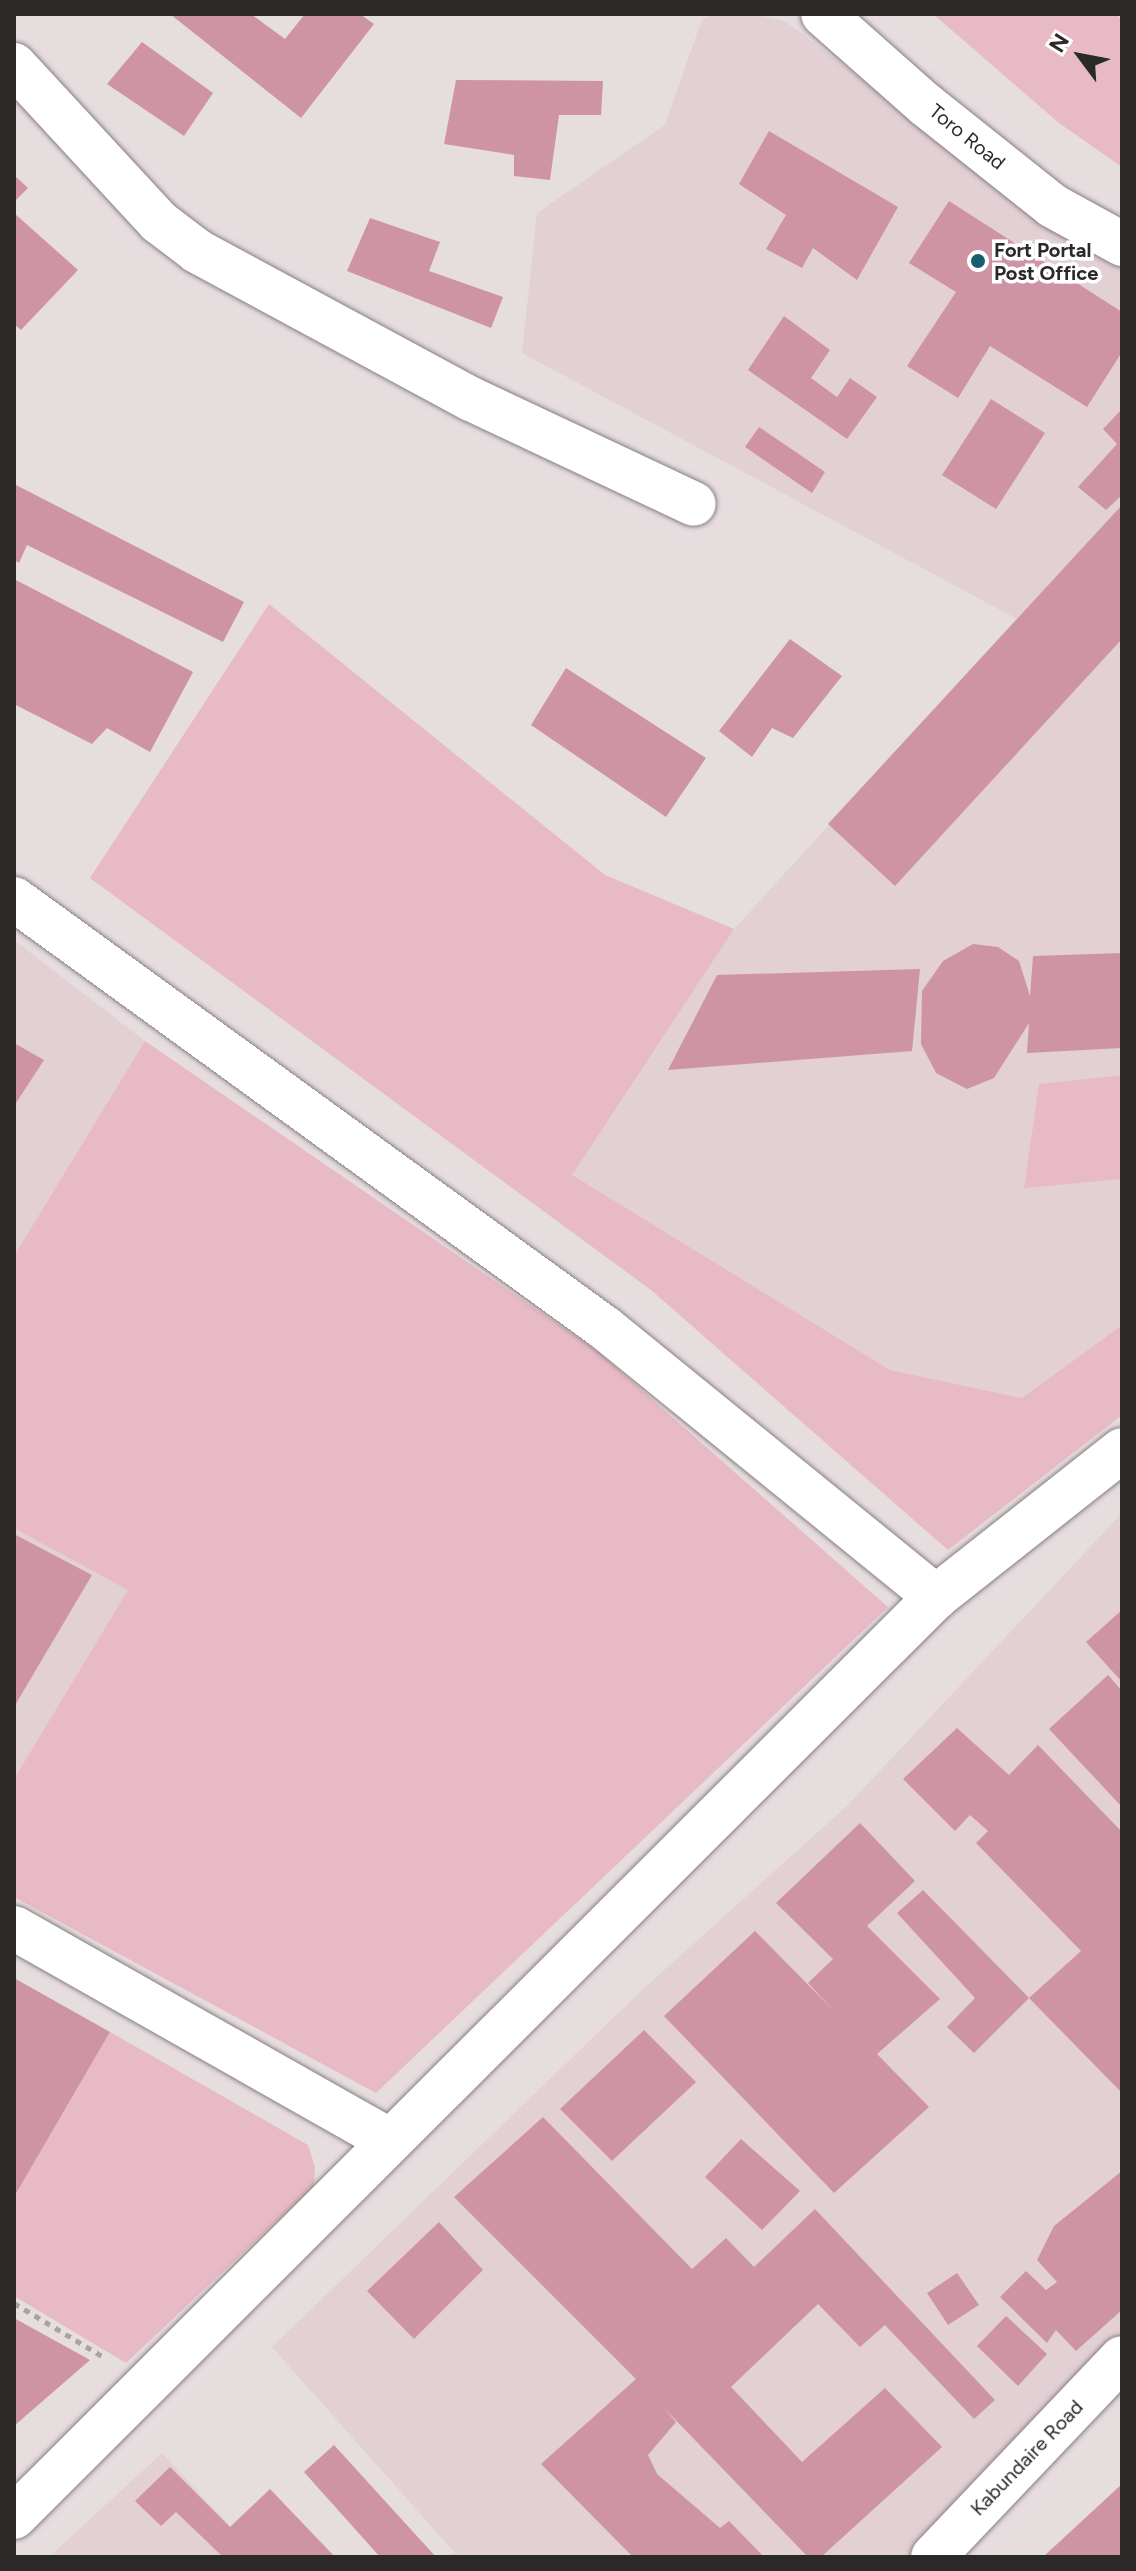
<!DOCTYPE html>
<html>
<head>
<meta charset="utf-8">
<style>
	body { margin:0 }
	#map { position:relative; width:1136px; height:2571px; overflow:hidden; background:#e6dddf; font-family:Figtree,sans-serif }
	div>[style] { position:absolute }
	.built>* { inset:0; background:#e2d0d4 }
	.green>* { inset:0; background:#e7bac5 }
	.building>* { inset:0; background:#cf94a3 }
	.path>* { height:5px; margin-top:-2.5px; transform-origin:0; background:repeating-linear-gradient(90deg,#aaa3a4 0 6px,transparent 0 12px) }
	.roads { filter:drop-shadow(0 0 2px #887f81) drop-shadow(0 0 2px #887f81) }
	.street>* { height:44px; margin:-22px; padding:0 22px; transform-origin:22px; border-radius:22px; background:#fff }
	.secondary>* { height:44px; margin:-22px; padding:0 22px; transform-origin:22px; border-radius:22px; background:#fff }
	.dots>* { width:22px; height:22px; translate:-50% -50%; box-sizing:border-box; border:4px solid #fff; border-radius:50% }
	span { translate:-50% -50%; white-space:nowrap; text-align:center; line-height:1.15; -webkit-text-stroke:7px #fff; paint-order:stroke }
	.street-label { font-size:20px; color:#2c2929 }
	.poi-label { font-size:20px; color:#2c2929; font-weight:700 }
	.left { translate:0 -50%; text-align:left }
	.frame { position:absolute; inset:0; border:16px solid #2c2929; pointer-events:none }
	.north { position:absolute; left:1040px; top:16px; width:80px; height:80px; -webkit-text-stroke:6px #fff; paint-order:stroke; rotate:302deg; font-size:22px; font-weight:700; line-height:32px; text-align:center; color:#2c2929 }
	.north::after { content:''; display:block; margin:auto; width:28px; height:36px; background:#2c2929; clip-path:polygon(50% 0,100% 100%,50% 72%,0 100%) }
</style>
</head>
<body>
<div id="map">
	<div class="built">
		<i style="clip-path:polygon(711px 14px,752px 14px,785px 21px,1048px 219px,1122px 262px,1122px 1075px,1039px 1084px,1024px 1187px,1122px 1179px,1122px 1325px,1022px 1398px,890px 1370px,571px 1175px,734px 929px,1017px 619px,522px 353px,537px 213px,665px 125px,701px 22px)"></i>
		<i style="clip-path:polygon(14px 940px,145px 1041px,14px 1256px)"></i>
		<i style="clip-path:polygon(1122px 1513px,1122px 2360px,917px 2557px,437px 2557px,455px 2553px,272px 2347px,641px 1991px,847px 1806px)"></i>
		<i style="clip-path:polygon(14px 1528px,129px 1589px,14px 1779px)"></i>
		<i style="clip-path:polygon(162px 2453px,242px 2539px,223px 2557px,49px 2557px)"></i>
	</div>
	<div class="green">
		<i style="clip-path:polygon(933px 14px,1116px 14px,1122px 21px,1122px 167px,1059px 123px)"></i>
		<i style="clip-path:polygon(269px 604px,605px 875px,734px 929px,572px 1175px,890px 1370px,1022px 1398px,1122px 1325px,1122px 1415px,948px 1550px,651px 1290px,90px 878px)"></i>
		<i style="clip-path:polygon(145px 1041px,597px 1351px,888px 1607px,376px 2093px,14px 1897px,14px 1779px,128px 1590px,14px 1528px,14px 1256px)"></i>
		<i style="clip-path:polygon(1122px 1075px,1122px 1179px,1024px 1188px,1039px 1084px)"></i>
		<i style="clip-path:polygon(110px 2032px,308px 2145px,315px 2167px,314px 2186px,126px 2363px,14px 2296px,14px 2197px)"></i>
	</div>
	<div class="building">
		<i style="clip-path:polygon(170px 14px,251px 14px,285px 39px,305px 14px,360px 14px,374px 24px,301px 118px)"></i>
		<i style="clip-path:polygon(142px 42px,213px 93px,184px 136px,107px 84px)"></i>
		<i style="clip-path:polygon(456px 80px,603px 81px,601px 115px,559px 115px,550px 180px,514px 176px,514px 155px,444px 144px)"></i>
		<i style="clip-path:polygon(769px 131px,898px 207px,857px 280px,813px 248px,802px 268px,766px 249px,786px 215px,739px 184px)"></i>
		<i style="clip-path:polygon(14px 175px,28px 188px,14px 202px)"></i>
		<i style="clip-path:polygon(949px 201px,1122px 312px,1122px 352px,1087px 407px,990px 346px,958px 398px,907px 366px,956px 292px,909px 263px)"></i>
		<i style="clip-path:polygon(14px 213px,78px 270px,21px 330px,14px 324px)"></i>
		<i style="clip-path:polygon(370px 218px,440px 242px,429px 271px,503px 297px,491px 328px,347px 271px)"></i>
		<i style="clip-path:polygon(784px 316px,830px 350px,811px 378px,837px 397px,850px 378px,877px 397px,847px 439px,748px 370px)"></i>
		<i style="clip-path:polygon(991px 399px,1045px 433px,996px 509px,942px 475px)"></i>
		<i style="clip-path:polygon(1122px 409px,1122px 495px,1106px 510px,1078px 487px,1117px 444px,1103px 429px)"></i>
		<i style="clip-path:polygon(759px 427px,825px 472px,812px 493px,745px 447px)"></i>
		<i style="clip-path:polygon(14px 484px,244px 602px,223px 642px,27px 545px,19px 563px,14px 560px)"></i>
		<i style="clip-path:polygon(1122px 505px,1122px 639px,895px 886px,828px 824px)"></i>
		<i style="clip-path:polygon(14px 579px,193px 672px,150px 752px,107px 728px,92px 744px,14px 704px)"></i>
		<i style="clip-path:polygon(790px 639px,842px 676px,793px 738px,772px 728px,752px 757px,719px 731px)"></i>
		<i style="clip-path:polygon(566px 668px,706px 758px,666px 817px,531px 725px)"></i>
		<i style="clip-path:polygon(973px 944px,998px 947px,1019px 961px,1030px 996px,1033px 956px,1122px 953px,1122px 1048px,1027px 1053px,1029px 1023px,994px 1078px,967px 1089px,936px 1073px,921px 1044px,922px 991px,943px 961px)"></i>
		<i style="clip-path:polygon(920px 969px,912px 1051px,668px 1070px,717px 975px)"></i>
		<i style="clip-path:polygon(14px 1043px,44px 1060px,16px 1103px,14px 1102px)"></i>
		<i style="clip-path:polygon(14px 1534px,92px 1575px,14px 1707px)"></i>
		<i style="clip-path:polygon(1122px 1610px,1122px 1682px,1086px 1642px)"></i>
		<i style="clip-path:polygon(1108px 1675px,1122px 1691px,1122px 1807px,1049px 1729px)"></i>
		<i style="clip-path:polygon(957px 1728px,1009px 1775px,1038px 1745px,1122px 1832px,1122px 2093px,1029px 1998px,974px 2053px,947px 2027px,975px 1998px,897px 1913px,923px 1890px,1029px 1998px,1081px 1951px,976px 1843px,988px 1831px,970px 1815px,955px 1831px,903px 1779px)"></i>
		<i style="clip-path:polygon(860px 1823px,915px 1881px,867px 1926px,940px 1999px,877px 2054px,929px 2107px,834px 2193px,664px 2016px,755px 1931px,835px 2012px,808px 1983px,833px 1959px,776px 1903px)"></i>
		<i style="clip-path:polygon(14px 1978px,110px 2032px,14px 2197px)"></i>
		<i style="clip-path:polygon(644px 2030px,696px 2082px,612px 2161px,560px 2109px)"></i>
		<i style="clip-path:polygon(543px 2117px,692px 2269px,726px 2238px,754px 2267px,815px 2209px,995px 2400px,974px 2419px,885px 2325px,860px 2347px,818px 2304px,731px 2387px,802px 2462px,885px 2388px,942px 2447px,821px 2557px,808px 2557px,664px 2408px,676px 2422px,648px 2455px,657px 2474px,720px 2528px,729px 2521px,764px 2557px,633px 2557px,541px 2464px,636px 2379px,454px 2197px)"></i>
		<i style="clip-path:polygon(741px 2139px,800px 2191px,762px 2230px,705px 2177px)"></i>
		<i style="clip-path:polygon(1122px 2171px,1122px 2310px,1076px 2351px,1056px 2330px,1047px 2343px,1000px 2297px,1026px 2271px,1046px 2290px,1057px 2282px,1037px 2260px,1054px 2226px)"></i>
		<i style="clip-path:polygon(439px 2222px,483px 2270px,414px 2339px,367px 2291px)"></i>
		<i style="clip-path:polygon(957px 2273px,979px 2305px,948px 2325px,927px 2293px)"></i>
		<i style="clip-path:polygon(1006px 2316px,1047px 2354px,1018px 2386px,977px 2346px)"></i>
		<i style="clip-path:polygon(14px 2318px,90px 2360px,14px 2426px)"></i>
		<i style="clip-path:polygon(334px 2445px,436px 2557px,380px 2557px,304px 2472px)"></i>
		<i style="clip-path:polygon(170px 2467px,230px 2527px,270px 2489px,335px 2557px,223px 2557px,176px 2512px,161px 2526px,135px 2501px)"></i>
		<i style="clip-path:polygon(1122px 2484px,1122px 2557px,1043px 2557px)"></i>
	</div>
	<div class="path">
		<i style="left:14px;top:2303px;width:103px;rotate:31.1deg"></i>
	</div>
	<div class="roads">
		<div class="street">
			<i style="left:14px;top:65px;width:214px;rotate:47.3deg"></i>
			<i style="left:159px;top:222px;width:48px;rotate:37.3deg"></i>
			<i style="left:197px;top:251px;width:311px;rotate:28.4deg"></i>
			<i style="left:471px;top:399px;width:246px;rotate:25.2deg"></i>
			<i style="left:14px;top:899px;width:730px;rotate:35.98deg"></i>
			<i style="left:605px;top:1328px;width:427px;rotate:39.1deg"></i>
			<i style="left:14px;top:1928px;width:431px;rotate:29.5deg"></i>
			<i style="left:14px;top:2517px;width:1302px;rotate:-44.94deg"></i>
			<i style="left:936px;top:1597px;width:237px;rotate:-38.3deg"></i>
			<i style="left:933px;top:2557px;width:274px;rotate:-46.5deg"></i>
		</div>
		<div class="secondary">
			<i style="left:823px;top:14px;width:137px;rotate:41.5deg"></i>
			<i style="left:926px;top:105px;width:162px;rotate:38.5deg"></i>
			<i style="left:1053px;top:206px;width:79px;rotate:28.8deg"></i>
		</div>
	</div>
	<div class="dots">
		<i style="left:978px;top:261px;background:#175f6f"></i>
	</div>
	<div class="street-label">
		<span style="left:967px;top:137px;rotate:39deg">Toro Road</span>
		<span style="left:1027px;top:2458px;rotate:-46deg">Kabundaire Road</span>
	</div>
	<div class="poi-label">
		<span class="left" style="left:994px;top:262px">Fort Portal<br>Post Office</span>
	</div>
	<div class="frame"></div>
	<div class="north">N</div>
</div>
</body>
</html>
